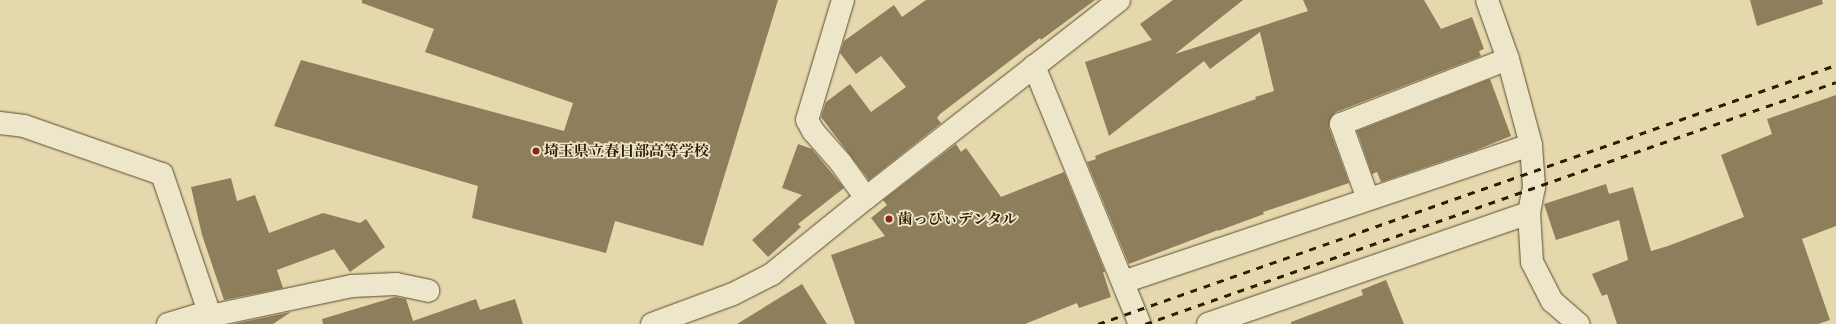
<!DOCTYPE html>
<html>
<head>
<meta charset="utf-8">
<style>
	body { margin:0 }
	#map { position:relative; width:1836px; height:324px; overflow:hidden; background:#e5d8ad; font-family:"EB Garamond","Noto Serif JP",serif }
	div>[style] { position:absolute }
	.building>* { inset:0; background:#8e7e5b }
	.roads { filter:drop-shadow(0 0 1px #5c4b2d) drop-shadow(0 0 1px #5c4b2d) }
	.minor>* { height:22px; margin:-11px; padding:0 11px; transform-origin:11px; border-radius:11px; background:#eee6ca }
	.tertiary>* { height:22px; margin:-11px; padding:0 11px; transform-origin:11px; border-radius:11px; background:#eee6ca }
	.rail>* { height:3px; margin-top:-1.5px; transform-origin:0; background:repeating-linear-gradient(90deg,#2f1c02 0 7px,transparent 0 14px) }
	.dots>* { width:11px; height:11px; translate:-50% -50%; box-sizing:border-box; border:2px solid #eee6ca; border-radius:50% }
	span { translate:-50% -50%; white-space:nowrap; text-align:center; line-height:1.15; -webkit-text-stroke:3.5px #eee6ca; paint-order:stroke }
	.poi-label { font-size:15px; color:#2f1c02; font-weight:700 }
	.left { translate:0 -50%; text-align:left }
</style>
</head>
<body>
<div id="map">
	<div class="building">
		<i style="clip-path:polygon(362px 0,778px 0,703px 246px,615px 221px,606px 253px,472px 218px,478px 186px,274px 126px,301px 60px,564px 131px,573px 103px,425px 52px,434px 29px,362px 3px)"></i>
		<i style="clip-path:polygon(926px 0,1095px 0,1041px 40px,1040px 38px,940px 114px,937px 118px,941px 123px,869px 180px,821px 117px,826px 102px,850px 84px,871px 112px,906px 87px,881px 56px,856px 74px,840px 53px,844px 41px,894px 5px,902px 17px)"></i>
		<i style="clip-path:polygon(1173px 0,1243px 0,1175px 54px,1308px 11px,1303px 0,1424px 0,1441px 29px,1472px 17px,1484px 49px,1479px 51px,1481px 56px,1336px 112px,1332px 116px,1329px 122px,1329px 128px,1349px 183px,1263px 212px,1264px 214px,1218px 231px,1218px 230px,1129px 264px,1087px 162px,1096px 159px,1095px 156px,1113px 149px,1256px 99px,1255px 97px,1274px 91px,1260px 32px,1210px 69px,1204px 61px,1109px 136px,1085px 62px,1152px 40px,1140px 24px)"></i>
		<i style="clip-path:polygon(1750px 0,1822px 0,1823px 4px,1757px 26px)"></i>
		<i style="clip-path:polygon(1490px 79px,1511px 136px,1476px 150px,1381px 182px,1377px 172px,1372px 174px,1357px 131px)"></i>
		<i style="clip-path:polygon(1836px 95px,1836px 226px,1802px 239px,1830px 320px,1818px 324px,1617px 324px,1607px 294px,1602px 296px,1592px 274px,1628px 260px,1619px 220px,1556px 240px,1544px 204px,1606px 184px,1609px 194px,1633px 187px,1651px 251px,1668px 246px,1744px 217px,1721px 155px,1772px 134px,1767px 119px)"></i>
		<i style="clip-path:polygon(798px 144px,812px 149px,844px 188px,798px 224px,801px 227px,768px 257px,752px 240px,802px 195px,782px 188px)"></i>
		<i style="clip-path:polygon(956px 144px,961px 152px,966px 148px,1001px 197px,1064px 172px,1105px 272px,1103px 272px,1111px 297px,1079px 308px,1077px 303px,1025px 324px,855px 324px,831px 255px,885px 236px,871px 218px,887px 205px,883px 200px)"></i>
		<i style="clip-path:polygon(231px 178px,237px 201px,255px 195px,269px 233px,323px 213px,360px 223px,366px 219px,385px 247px,350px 272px,334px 249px,277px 270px,283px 288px,224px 300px,202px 235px,191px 187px)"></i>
		<i style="clip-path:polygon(1386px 280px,1404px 324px,1291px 324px,1291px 322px,1363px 295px,1361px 290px)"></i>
		<i style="clip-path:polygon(802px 284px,827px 324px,737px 324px)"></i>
		<i style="clip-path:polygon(395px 297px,406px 299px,414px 324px,413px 321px,476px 299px,480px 310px,515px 299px,523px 324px,323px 324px,322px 319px)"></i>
		<i style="clip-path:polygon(291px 312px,273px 324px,233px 324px)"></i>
	</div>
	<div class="roads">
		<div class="minor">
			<i style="left:843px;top:0;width:125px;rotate:106.7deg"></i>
			<i style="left:807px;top:120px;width:13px;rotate:61deg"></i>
			<i style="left:813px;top:131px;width:43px;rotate:48.8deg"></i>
			<i style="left:841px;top:163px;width:43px;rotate:54.5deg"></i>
			<i style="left:1487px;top:0;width:63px;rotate:70.4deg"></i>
			<i style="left:1508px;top:59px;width:89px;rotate:75deg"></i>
			<i style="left:1531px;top:145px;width:42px;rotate:85.9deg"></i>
			<i style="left:1534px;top:187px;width:26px;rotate:101deg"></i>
			<i style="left:1529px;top:213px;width:49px;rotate:86.5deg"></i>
			<i style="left:1532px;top:262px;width:44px;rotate:62.9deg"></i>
			<i style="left:1552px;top:301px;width:35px;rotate:41deg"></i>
			<i style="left:1034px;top:66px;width:279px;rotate:67.7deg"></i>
			<i style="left:0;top:123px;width:24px;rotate:7deg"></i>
			<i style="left:24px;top:126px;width:146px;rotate:19.2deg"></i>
			<i style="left:162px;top:174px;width:158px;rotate:71.2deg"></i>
			<i style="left:1368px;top:199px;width:80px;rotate:-109.8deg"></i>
			<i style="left:1341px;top:124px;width:179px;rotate:-21.3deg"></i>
			<i style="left:1123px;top:282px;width:430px;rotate:-18.6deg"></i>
			<i style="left:210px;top:316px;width:145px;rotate:-11.9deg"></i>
			<i style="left:352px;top:286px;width:44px;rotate:-2.6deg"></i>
			<i style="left:396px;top:284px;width:33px;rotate:12deg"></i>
			<i style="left:168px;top:324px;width:42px;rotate:-16.7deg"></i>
			<i style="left:1208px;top:324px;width:340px;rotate:-19.1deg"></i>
		</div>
		<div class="tertiary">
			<i style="left:652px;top:324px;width:86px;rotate:-20.3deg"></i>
			<i style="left:733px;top:294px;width:44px;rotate:-27.1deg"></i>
			<i style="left:772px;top:274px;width:121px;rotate:-39deg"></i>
			<i style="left:866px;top:198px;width:321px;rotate:-38deg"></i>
		</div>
	</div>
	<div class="rail">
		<i style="left:1098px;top:324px;width:782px;rotate:-19.34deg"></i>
		<i style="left:1145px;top:324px;width:732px;rotate:-19.3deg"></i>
	</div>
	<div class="dots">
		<i style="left:536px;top:151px;background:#8f2418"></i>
		<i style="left:889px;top:219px;background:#8f2418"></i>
	</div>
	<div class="poi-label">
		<span class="left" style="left:544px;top:151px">埼玉県立春日部高等学校</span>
		<span class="left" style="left:898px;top:219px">歯っぴぃデンタル</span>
	</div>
</div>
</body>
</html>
